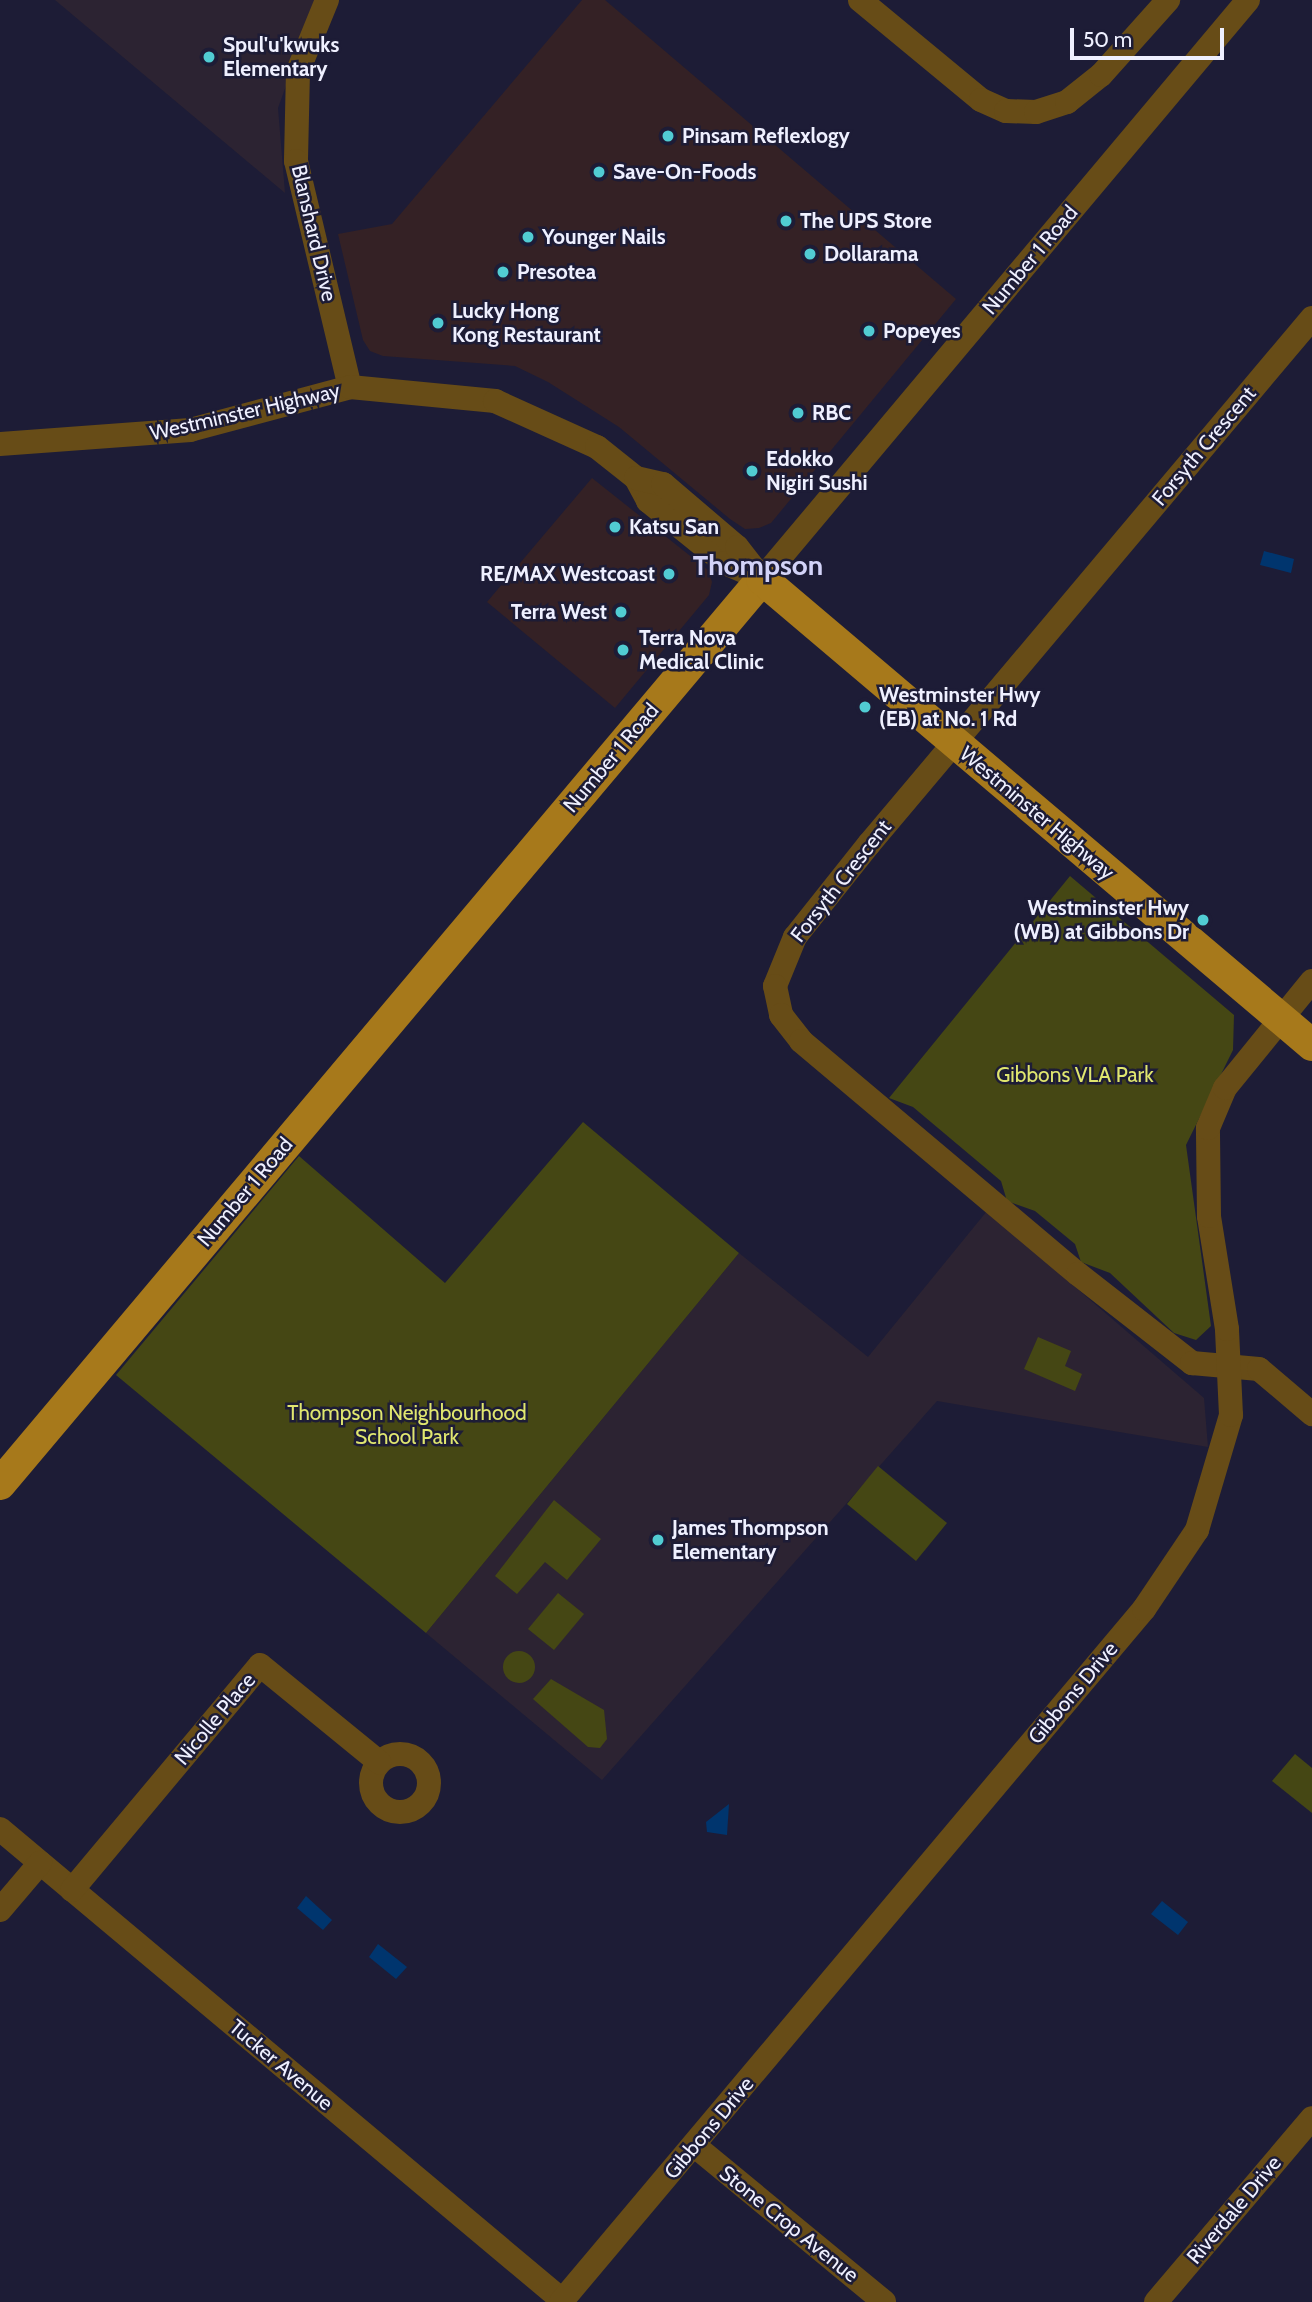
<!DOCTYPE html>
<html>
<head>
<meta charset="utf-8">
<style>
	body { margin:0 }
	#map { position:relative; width:1312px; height:2302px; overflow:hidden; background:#1d1c36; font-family:Cabin,sans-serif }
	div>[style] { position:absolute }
	.commercial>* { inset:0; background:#342125 }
	.education>* { inset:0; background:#2c2332 }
	.green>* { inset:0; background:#454714 }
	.round { border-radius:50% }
	.water>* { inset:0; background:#00356e }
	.minor>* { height:24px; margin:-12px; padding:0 12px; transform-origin:12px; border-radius:12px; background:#674c17 }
	.minor>.ring { margin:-12px; padding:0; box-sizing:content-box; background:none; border:24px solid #674c17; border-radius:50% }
	.major>* { height:32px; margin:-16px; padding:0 16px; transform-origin:16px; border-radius:16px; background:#a7791b }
	.dots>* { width:19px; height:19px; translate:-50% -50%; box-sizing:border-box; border:4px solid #1d1c36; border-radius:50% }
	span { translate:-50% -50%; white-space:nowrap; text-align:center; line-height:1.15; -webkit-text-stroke:5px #1d1c36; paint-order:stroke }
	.poi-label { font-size:21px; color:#eff0ff; font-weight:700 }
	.left { translate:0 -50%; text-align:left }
	.right { translate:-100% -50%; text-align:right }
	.street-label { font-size:21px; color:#eff0ff }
	.park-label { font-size:21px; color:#e0e66f }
	.district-label { font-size:28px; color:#d3d3f8; font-weight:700 }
	.scale { position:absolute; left:1070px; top:28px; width:154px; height:32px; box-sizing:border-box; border:4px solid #eff0ff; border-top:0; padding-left:9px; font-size:21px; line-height:24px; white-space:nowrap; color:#eff0ff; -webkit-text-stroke:5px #1d1c36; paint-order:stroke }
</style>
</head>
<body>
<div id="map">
	<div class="commercial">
		<i style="clip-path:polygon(582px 0,605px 0,956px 299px,771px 523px,759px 528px,745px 529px,730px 519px,619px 427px,548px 382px,515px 366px,383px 356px,370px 351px,363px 340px,338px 234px,392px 224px)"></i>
		<i style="clip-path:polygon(592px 478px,708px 570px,712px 582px,709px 595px,615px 708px,487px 602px)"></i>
	</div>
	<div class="education">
		<i style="clip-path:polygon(55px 0,317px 0,278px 108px,285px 193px)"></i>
		<i style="clip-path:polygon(987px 1211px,1204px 1398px,1208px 1447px,937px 1401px,602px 1780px,426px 1633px,739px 1253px,868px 1357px)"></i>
	</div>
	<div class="green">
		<i style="clip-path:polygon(1070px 876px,1234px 1015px,1233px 1050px,1186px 1145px,1211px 1326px,1196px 1340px,1174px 1333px,1110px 1273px,1081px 1262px,1075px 1244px,1035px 1211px,1007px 1201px,1001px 1181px,913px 1107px,889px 1098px)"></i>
		<i style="clip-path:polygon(583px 1122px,739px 1253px,426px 1633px,116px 1375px,299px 1156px,445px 1283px)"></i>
		<i style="clip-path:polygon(1038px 1337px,1071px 1351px,1065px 1366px,1082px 1374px,1075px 1391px,1024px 1369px)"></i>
		<i style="clip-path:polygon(878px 1466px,947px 1523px,916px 1561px,847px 1504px)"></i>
		<i style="clip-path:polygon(554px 1500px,601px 1539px,567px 1580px,545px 1562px,517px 1594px,495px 1576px)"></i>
		<i style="clip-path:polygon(558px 1593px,584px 1614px,554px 1650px,528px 1629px)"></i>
		<i class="round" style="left:503px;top:1651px;width:32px;height:32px"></i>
		<i style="clip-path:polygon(551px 1679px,604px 1710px,607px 1739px,600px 1748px,588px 1747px,533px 1699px)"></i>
		<i style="clip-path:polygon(1295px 1754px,1312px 1768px,1312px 1813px,1272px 1781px)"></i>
	</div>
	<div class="water">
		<i style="clip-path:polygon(1264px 551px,1294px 559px,1291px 573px,1260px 565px)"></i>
		<i style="clip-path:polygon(729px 1804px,727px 1835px,707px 1832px,706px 1822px)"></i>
		<i style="clip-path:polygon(306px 1896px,332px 1920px,323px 1930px,297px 1908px)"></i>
		<i style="clip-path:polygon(1162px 1901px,1188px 1922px,1178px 1935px,1151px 1914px)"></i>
		<i style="clip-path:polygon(378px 1944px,407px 1967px,396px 1979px,369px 1957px)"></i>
	</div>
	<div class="minor">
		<i style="left:327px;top:0;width:77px;rotate:112.2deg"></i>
		<i style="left:298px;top:71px;width:90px;rotate:91.3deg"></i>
		<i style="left:296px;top:161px;width:232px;rotate:76.6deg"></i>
		<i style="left:860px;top:0;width:157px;rotate:39.6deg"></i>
		<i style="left:981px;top:100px;width:27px;rotate:24deg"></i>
		<i style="left:1006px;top:111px;width:30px;rotate:2deg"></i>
		<i style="left:1036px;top:112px;width:33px;rotate:-18deg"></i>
		<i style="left:1067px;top:102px;width:43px;rotate:-38.5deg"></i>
		<i style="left:1101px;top:75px;width:101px;rotate:-48.2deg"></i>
		<i style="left:1312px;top:318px;width:688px;rotate:130.1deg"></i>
		<i style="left:869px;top:844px;width:119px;rotate:128.5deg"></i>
		<i style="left:795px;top:937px;width:53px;rotate:112.2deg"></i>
		<i style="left:775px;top:986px;width:30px;rotate:78deg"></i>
		<i style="left:781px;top:1015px;width:33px;rotate:52deg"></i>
		<i style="left:801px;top:1041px;width:362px;rotate:40.1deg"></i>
		<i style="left:1078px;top:1274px;width:145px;rotate:38deg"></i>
		<i style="left:1192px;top:1363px;width:67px;rotate:5.1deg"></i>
		<i style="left:1259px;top:1369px;width:70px;rotate:40.3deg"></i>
		<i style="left:0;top:444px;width:191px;rotate:-4.2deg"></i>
		<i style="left:190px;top:430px;width:166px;rotate:-15deg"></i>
		<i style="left:350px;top:387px;width:146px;rotate:5.5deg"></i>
		<i style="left:495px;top:401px;width:112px;rotate:24.3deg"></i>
		<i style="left:597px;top:447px;width:50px;rotate:38.5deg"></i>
		<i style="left:636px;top:478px;width:26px;rotate:62deg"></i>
		<i style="left:648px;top:501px;width:99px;rotate:38.8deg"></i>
		<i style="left:725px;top:563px;width:40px;rotate:23.4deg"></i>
		<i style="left:636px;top:478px;width:28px;rotate:13deg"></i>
		<i style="left:663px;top:484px;width:97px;rotate:40.4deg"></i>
		<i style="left:737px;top:547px;width:37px;rotate:52deg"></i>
		<i style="left:762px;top:579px;width:756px;rotate:-49.99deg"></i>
		<i class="ring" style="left:371px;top:1754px;width:34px;height:34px"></i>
		<i style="left:0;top:1829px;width:733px;rotate:39.97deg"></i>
		<i style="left:72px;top:1890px;width:293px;rotate:-50.1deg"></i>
		<i style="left:260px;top:1665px;width:154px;rotate:39.2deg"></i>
		<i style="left:0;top:1910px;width:62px;rotate:-49.6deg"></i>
		<i style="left:695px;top:2146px;width:245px;rotate:39.5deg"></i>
		<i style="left:561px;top:2302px;width:906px;rotate:-49.93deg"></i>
		<i style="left:1144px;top:1609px;width:95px;rotate:-56.1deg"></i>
		<i style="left:1197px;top:1530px;width:120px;rotate:-73.5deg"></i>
		<i style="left:1231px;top:1415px;width:86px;rotate:-92.7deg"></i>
		<i style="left:1227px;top:1329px;width:114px;rotate:-99.1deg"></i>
		<i style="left:1209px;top:1216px;width:88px;rotate:-90.7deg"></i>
		<i style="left:1208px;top:1128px;width:43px;rotate:-67deg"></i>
		<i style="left:1225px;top:1088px;width:138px;rotate:-50.9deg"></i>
		<i style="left:1156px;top:2302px;width:241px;rotate:-49.7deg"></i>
	</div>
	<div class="major">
		<i style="left:0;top:1484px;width:1183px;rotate:-49.9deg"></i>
		<i style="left:762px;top:579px;width:721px;rotate:40.27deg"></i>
	</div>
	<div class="dots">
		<i style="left:209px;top:57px;background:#51ccd3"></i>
		<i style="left:668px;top:136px;background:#51ccd3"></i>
		<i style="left:599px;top:172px;background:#51ccd3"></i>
		<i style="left:786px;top:221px;background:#51ccd3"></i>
		<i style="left:528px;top:237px;background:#51ccd3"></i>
		<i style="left:810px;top:254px;background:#51ccd3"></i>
		<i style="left:503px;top:272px;background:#51ccd3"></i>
		<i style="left:438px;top:323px;background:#51ccd3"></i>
		<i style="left:869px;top:331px;background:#51ccd3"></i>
		<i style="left:798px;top:413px;background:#51ccd3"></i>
		<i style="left:752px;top:471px;background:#51ccd3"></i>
		<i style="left:615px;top:527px;background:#51ccd3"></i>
		<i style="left:669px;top:574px;background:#51ccd3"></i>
		<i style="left:621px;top:612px;background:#51ccd3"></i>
		<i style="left:623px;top:650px;background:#51ccd3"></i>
		<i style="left:865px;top:707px;background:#51ccd3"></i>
		<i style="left:1203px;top:920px;background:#51ccd3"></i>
		<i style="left:658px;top:1540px;background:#51ccd3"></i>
	</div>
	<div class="poi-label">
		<span class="left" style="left:223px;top:57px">Spul'u'kwuks<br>Elementary</span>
		<span class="left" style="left:682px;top:136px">Pinsam Reflexlogy</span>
		<span class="left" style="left:613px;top:172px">Save-On-Foods</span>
		<span class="left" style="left:800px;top:221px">The UPS Store</span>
		<span class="left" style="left:542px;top:237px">Younger Nails</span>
		<span class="left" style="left:824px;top:254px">Dollarama</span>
		<span class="left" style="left:517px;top:272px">Presotea</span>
		<span class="left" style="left:452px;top:323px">Lucky Hong<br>Kong Restaurant</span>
		<span class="left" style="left:883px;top:331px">Popeyes</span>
		<span class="left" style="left:812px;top:413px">RBC</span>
		<span class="left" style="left:766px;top:471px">Edokko<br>Nigiri Sushi</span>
		<span class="left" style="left:629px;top:527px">Katsu San</span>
		<span class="right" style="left:655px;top:574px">RE/MAX Westcoast</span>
		<span class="right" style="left:607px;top:612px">Terra West</span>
		<span class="left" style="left:639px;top:650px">Terra Nova<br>Medical Clinic</span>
		<span class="left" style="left:879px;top:707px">Westminster Hwy<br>(EB) at No. 1 Rd</span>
		<span class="right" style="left:1189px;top:920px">Westminster Hwy<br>(WB) at Gibbons Dr</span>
		<span class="left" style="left:672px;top:1540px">James Thompson<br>Elementary</span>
	</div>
	<div class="street-label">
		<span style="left:314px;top:233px;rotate:77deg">Blanshard Drive</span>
		<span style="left:1030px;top:260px;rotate:-50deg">Number 1 Road</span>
		<span style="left:245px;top:412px;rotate:-13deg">Westminster Highway</span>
		<span style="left:1204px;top:446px;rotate:-50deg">Forsyth Crescent</span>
		<span style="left:611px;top:758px;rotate:-50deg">Number 1 Road</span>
		<span style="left:1037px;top:813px;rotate:40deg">Westminster Highway</span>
		<span style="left:841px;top:881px;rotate:-52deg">Forsyth Crescent</span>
		<span style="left:245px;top:1192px;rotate:-50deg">Number 1 Road</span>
		<span style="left:1073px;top:1693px;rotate:-50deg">Gibbons Drive</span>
		<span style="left:215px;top:1719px;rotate:-50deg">Nicolle Place</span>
		<span style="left:281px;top:2065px;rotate:40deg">Tucker Avenue</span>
		<span style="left:709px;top:2128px;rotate:-50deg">Gibbons Drive</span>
		<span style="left:1234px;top:2210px;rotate:-50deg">Riverdale Drive</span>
		<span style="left:789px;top:2224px;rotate:39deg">Stone Crop Avenue</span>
	</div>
	<div class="park-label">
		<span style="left:1075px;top:1075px">Gibbons VLA Park</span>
		<span style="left:407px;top:1425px">Thompson Neighbourhood<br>School Park</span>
	</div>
	<div class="district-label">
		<span style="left:758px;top:565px">Thompson</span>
	</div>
	<div class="scale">50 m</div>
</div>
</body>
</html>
